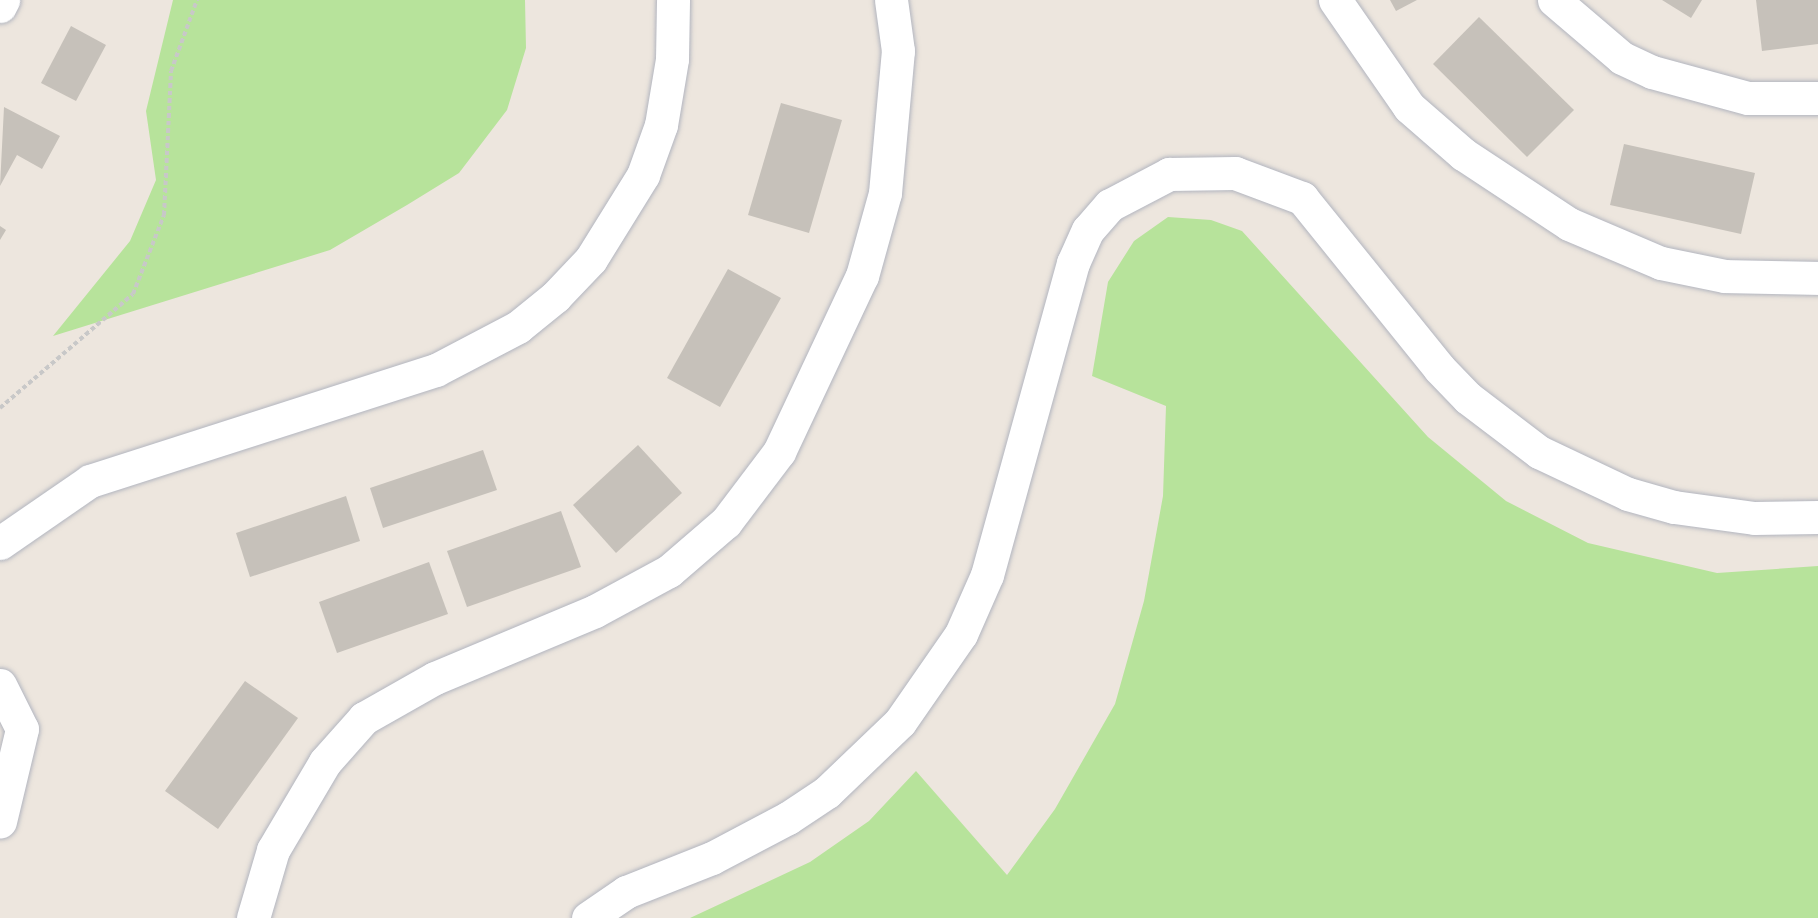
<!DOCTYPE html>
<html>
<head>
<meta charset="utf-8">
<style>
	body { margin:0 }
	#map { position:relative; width:1818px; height:918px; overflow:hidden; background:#ede6de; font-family:"Roboto Condensed",sans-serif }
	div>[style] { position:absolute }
	.green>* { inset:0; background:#b7e39b }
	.building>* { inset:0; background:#c6c1ba }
	.path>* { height:4px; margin-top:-2px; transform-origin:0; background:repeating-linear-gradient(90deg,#c8c8c8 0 4.5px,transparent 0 7.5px) }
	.roads { filter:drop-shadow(0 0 2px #b2b5bf) drop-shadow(0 0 2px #b2b5bf) }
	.minor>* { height:33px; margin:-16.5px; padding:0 16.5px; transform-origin:16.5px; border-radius:16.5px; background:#fff }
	span { translate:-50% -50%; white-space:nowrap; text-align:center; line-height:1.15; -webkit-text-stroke:5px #fff; paint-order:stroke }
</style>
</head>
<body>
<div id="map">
	<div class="green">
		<i style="clip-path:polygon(173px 0,525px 0,526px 48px,507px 110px,459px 173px,407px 205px,330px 250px,53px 336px,130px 241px,156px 180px,146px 111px)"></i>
		<i style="clip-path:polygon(1168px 217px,1211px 220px,1242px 231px,1428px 437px,1506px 501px,1588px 543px,1717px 573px,1818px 566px,1818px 918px,690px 918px,810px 862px,869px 821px,916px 771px,1007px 875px,1055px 809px,1115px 704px,1144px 601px,1163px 496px,1166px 406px,1092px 376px,1108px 282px,1134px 241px)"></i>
	</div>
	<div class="building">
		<i style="clip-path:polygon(1390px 0,1417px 0,1396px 11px)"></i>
		<i style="clip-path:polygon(1662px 0,1702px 0,1691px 18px)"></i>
		<i style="clip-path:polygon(1756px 0,1818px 0,1818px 44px,1762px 51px)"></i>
		<i style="clip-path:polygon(1479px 17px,1574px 110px,1527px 157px,1433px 64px)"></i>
		<i style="clip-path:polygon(71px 26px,106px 45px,76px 101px,41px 83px)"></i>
		<i style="clip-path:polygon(781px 103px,842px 120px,809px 233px,748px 215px)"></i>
		<i style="clip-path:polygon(4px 107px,60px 136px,42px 169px,17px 155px,0 186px)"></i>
		<i style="clip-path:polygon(1624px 144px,1755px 173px,1741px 234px,1610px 205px)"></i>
		<i style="clip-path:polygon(0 226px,6px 230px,0 240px)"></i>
		<i style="clip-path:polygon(728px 269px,781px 298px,720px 407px,667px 378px)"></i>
		<i style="clip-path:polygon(638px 445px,682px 493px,616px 553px,573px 505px)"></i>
		<i style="clip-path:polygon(483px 450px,497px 490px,383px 528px,370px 488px)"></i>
		<i style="clip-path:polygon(346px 496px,360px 541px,250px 577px,236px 533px)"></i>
		<i style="clip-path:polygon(561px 511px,581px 567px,467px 607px,447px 551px)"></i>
		<i style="clip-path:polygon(429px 562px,448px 614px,337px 653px,319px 602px)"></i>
		<i style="clip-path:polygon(245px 681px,298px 718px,218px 829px,165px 791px)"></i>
	</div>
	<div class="path">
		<i style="left:0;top:408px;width:175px;rotate:-40.6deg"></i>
		<i style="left:133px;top:294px;width:85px;rotate:-68.6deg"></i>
		<i style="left:164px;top:215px;width:144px;rotate:-87.2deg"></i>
		<i style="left:171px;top:71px;width:76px;rotate:-69.9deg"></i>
	</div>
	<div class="roads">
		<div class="minor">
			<i style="left:1335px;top:0;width:130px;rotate:55.3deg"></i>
			<i style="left:1409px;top:107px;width:72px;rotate:41deg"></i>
			<i style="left:1463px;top:154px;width:127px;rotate:33.4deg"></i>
			<i style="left:1569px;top:224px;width:100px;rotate:23deg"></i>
			<i style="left:1661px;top:263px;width:65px;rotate:11.5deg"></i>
			<i style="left:1725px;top:276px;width:93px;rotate:1.2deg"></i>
			<i style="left:1554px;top:0;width:89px;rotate:40.5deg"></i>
			<i style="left:1622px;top:58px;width:33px;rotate:25deg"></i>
			<i style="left:1652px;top:72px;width:99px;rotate:15.2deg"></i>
			<i style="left:1748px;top:98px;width:70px"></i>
			<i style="left:0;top:6px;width:7px;rotate:-63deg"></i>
			<i style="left:0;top:543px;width:109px;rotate:-34.6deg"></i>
			<i style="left:90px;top:481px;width:363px;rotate:-17.8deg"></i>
			<i style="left:436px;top:370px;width:93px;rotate:-27.7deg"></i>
			<i style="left:518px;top:327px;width:48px;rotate:-39deg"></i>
			<i style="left:555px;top:297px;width:52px;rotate:-46.5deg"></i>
			<i style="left:591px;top:259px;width:99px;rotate:-58.2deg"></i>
			<i style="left:643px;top:175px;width:53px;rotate:-70.2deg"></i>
			<i style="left:661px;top:125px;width:67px;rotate:-80.5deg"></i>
			<i style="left:672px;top:59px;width:59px;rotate:-89deg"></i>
			<i style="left:0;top:685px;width:49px;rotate:63.4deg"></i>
			<i style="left:22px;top:729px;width:95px;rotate:103.4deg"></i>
			<i style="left:253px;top:918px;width:71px;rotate:-73.6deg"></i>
			<i style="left:273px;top:850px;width:102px;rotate:-59.4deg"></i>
			<i style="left:325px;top:762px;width:59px;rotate:-48.4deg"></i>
			<i style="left:364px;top:718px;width:81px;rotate:-29.4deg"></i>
			<i style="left:435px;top:678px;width:173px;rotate:-22.7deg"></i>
			<i style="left:595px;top:611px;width:84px;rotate:-28.4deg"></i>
			<i style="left:669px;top:571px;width:75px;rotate:-40.7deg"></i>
			<i style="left:726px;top:522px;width:88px;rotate:-52.9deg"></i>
			<i style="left:779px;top:452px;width:195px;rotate:-64.8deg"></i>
			<i style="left:862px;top:276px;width:86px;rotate:-74.5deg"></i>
			<i style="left:885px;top:193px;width:143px;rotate:-84.8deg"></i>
			<i style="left:898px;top:51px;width:51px;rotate:-97.8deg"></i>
			<i style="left:588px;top:918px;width:46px;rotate:-34.4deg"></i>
			<i style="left:626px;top:892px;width:92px;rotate:-21.6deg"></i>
			<i style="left:712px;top:858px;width:86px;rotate:-27.8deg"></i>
			<i style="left:788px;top:818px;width:47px;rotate:-33.7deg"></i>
			<i style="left:827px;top:792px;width:101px;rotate:-43.8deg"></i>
			<i style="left:900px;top:722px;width:107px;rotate:-55.3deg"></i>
			<i style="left:961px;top:634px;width:64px;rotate:-66.2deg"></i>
			<i style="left:987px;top:575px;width:324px;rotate:-74.6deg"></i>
			<i style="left:1073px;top:263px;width:36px;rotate:-66deg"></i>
			<i style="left:1088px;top:230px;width:33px;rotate:-49deg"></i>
			<i style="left:1110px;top:205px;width:67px;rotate:-27.7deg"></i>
			<i style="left:1169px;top:174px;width:66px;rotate:-0.9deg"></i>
			<i style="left:1235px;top:173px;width:72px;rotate:20.5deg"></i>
			<i style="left:1302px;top:198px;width:218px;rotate:51.1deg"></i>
			<i style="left:1439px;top:368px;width:42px;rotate:46deg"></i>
			<i style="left:1468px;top:398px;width:89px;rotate:37.3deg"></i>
			<i style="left:1539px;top:452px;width:98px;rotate:25.3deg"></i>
			<i style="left:1628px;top:494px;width:48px;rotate:15.8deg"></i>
			<i style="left:1674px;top:507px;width:81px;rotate:7.8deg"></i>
			<i style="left:1754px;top:518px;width:64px;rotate:-0.9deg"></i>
		</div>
	</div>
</div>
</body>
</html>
